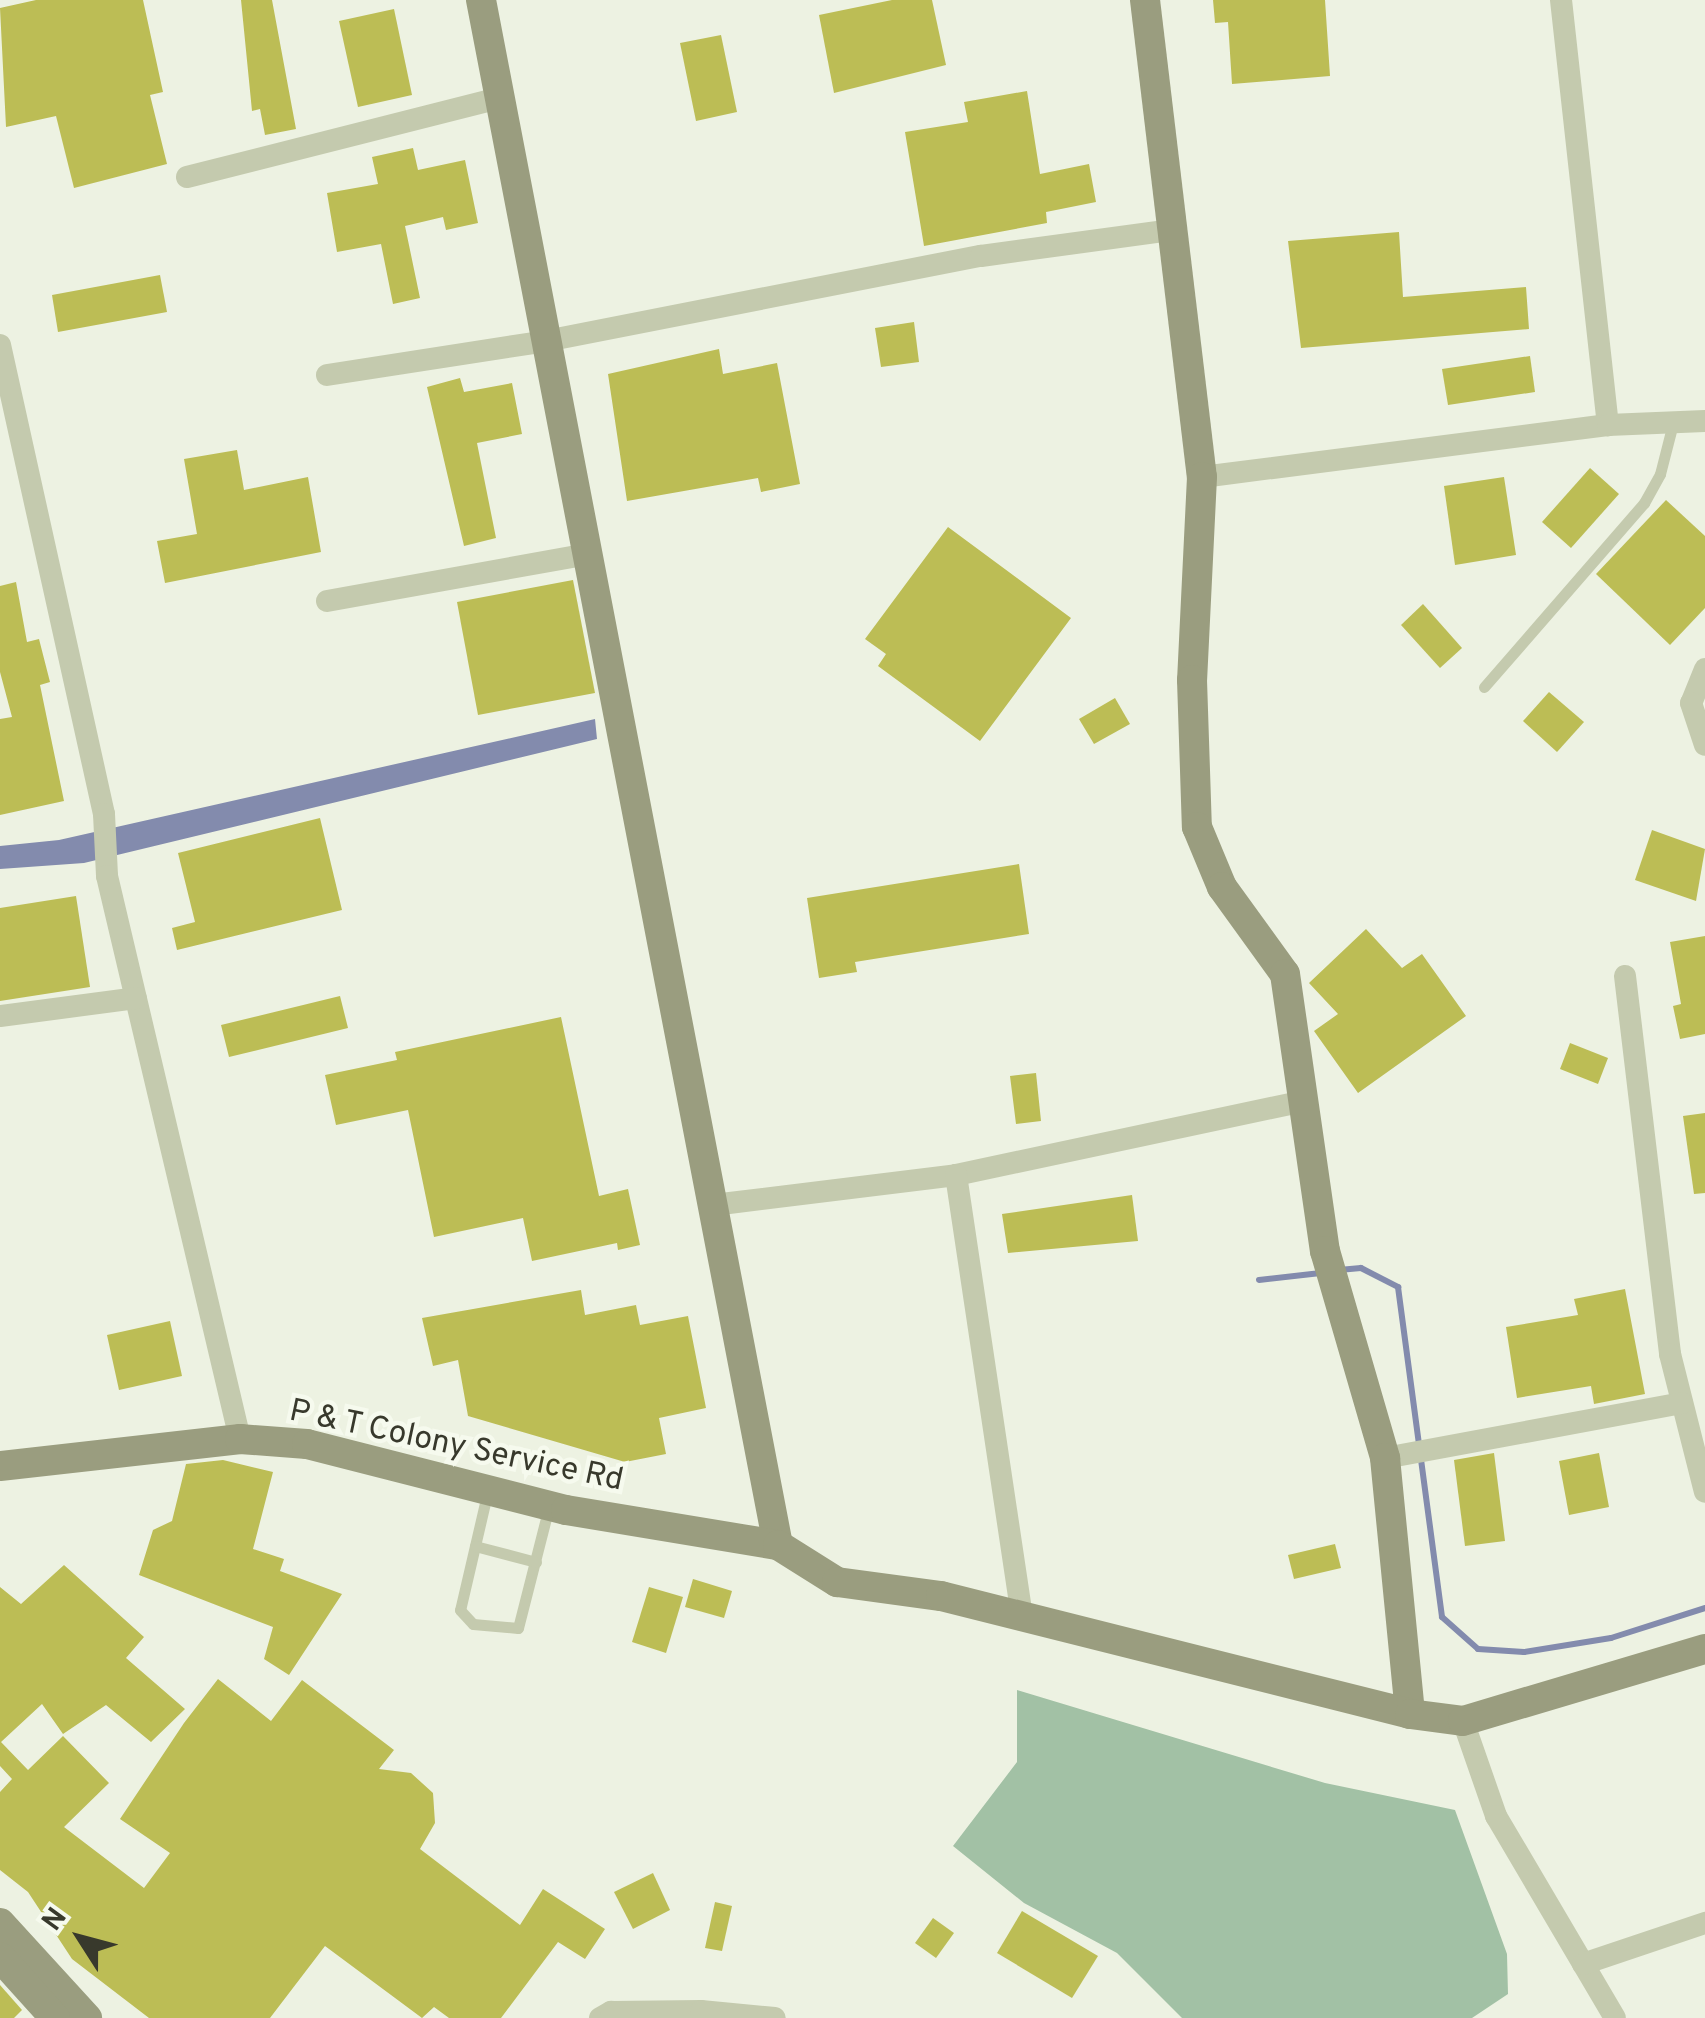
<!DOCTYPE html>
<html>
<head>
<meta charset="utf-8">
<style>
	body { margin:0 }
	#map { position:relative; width:1705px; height:2018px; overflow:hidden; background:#edf2e2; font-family:Overpass,sans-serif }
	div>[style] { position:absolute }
	.green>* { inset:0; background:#a2c1a5 }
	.water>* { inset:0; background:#838bad }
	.stream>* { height:6px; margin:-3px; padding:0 3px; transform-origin:3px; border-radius:3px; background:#838bad }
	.building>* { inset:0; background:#bcbd55 }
	.lane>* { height:11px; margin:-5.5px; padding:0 5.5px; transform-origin:5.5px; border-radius:5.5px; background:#c4caae }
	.street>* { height:22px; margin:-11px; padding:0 11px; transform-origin:11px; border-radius:11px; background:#c4caae }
	.secondary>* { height:30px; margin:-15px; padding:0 15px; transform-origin:15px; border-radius:15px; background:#9a9d7f }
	span { translate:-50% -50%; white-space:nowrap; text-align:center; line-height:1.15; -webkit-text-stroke:9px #f6faee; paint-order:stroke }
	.street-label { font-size:32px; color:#38392c }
	.north { position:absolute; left:30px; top:1888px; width:100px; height:100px; -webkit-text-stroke:8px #f6faee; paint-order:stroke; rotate:306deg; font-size:28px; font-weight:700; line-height:40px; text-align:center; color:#38392c }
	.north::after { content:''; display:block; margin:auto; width:35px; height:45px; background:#38392c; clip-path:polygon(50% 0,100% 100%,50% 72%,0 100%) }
</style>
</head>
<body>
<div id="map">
	<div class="green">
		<i style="clip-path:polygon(1017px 1690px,1325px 1783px,1455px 1810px,1507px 1954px,1508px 1994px,1472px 2018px,1182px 2018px,1117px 1953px,1024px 1903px,953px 1846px,1017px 1762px)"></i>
	</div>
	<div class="water">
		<i style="clip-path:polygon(595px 719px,597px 739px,84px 863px,0 869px,0 846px,59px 840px)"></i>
	</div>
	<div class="stream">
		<i style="left:1339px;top:1270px;width:22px;rotate:-5deg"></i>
		<i style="left:1361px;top:1268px;width:42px;rotate:27.2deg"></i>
		<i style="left:1398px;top:1287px;width:333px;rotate:82.4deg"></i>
		<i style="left:1442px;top:1617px;width:48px;rotate:41.6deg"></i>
		<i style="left:1478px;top:1649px;width:46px;rotate:3.7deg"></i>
		<i style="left:1524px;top:1652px;width:88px;rotate:-9.1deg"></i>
		<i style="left:1611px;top:1638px;width:99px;rotate:-17.7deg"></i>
		<i style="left:1259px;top:1280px;width:62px;rotate:-6.4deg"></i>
	</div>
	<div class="building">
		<i style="clip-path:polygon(36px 0,143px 0,163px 92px,150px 95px,167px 164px,74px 188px,56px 116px,6px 127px,0 8px)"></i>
		<i style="clip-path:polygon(241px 0,272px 0,296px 129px,265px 135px,260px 109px,252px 111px)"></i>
		<i style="clip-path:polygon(932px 0,946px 65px,834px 93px,819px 15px,892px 0)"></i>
		<i style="clip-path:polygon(1213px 0,1325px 0,1330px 76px,1232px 84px,1228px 22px,1215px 23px)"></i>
		<i style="clip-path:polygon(394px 9px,412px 95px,358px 107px,339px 21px)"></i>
		<i style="clip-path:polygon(721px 35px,737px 112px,696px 121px,680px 43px)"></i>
		<i style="clip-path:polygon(1027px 91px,1040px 174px,1089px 164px,1096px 202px,1046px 212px,1047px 223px,924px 246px,905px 132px,968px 122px,964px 102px)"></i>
		<i style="clip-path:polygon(413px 148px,418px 170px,465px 160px,478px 223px,446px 230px,443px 217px,405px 226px,420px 298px,393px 304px,381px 244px,337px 252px,327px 193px,378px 184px,372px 157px)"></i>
		<i style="clip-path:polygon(1399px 232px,1403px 297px,1526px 287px,1529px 329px,1301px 348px,1288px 241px)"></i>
		<i style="clip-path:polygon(160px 275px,167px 312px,58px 332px,52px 295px)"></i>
		<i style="clip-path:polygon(914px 322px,919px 362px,881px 367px,875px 328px)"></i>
		<i style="clip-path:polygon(719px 349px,723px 374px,777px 363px,800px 484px,761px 492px,758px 478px,627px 501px,608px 374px)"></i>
		<i style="clip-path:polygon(1530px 356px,1535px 392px,1448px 405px,1442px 369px)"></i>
		<i style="clip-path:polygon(460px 378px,464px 392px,512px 383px,522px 434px,477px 443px,496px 538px,464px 546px,427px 387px)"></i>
		<i style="clip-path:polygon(237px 450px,244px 490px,308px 477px,321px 552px,165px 583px,157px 541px,197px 534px,184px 459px)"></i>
		<i style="clip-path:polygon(1590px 468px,1619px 494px,1571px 548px,1542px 522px)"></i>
		<i style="clip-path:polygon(1504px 477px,1516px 555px,1455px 565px,1444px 486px)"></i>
		<i style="clip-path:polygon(1666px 500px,1705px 536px,1705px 608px,1670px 645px,1596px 574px)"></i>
		<i style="clip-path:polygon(948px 527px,1071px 618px,980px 741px,878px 666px,886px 654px,865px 639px)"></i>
		<i style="clip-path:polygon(573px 580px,595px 693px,478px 715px,457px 602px)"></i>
		<i style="clip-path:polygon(16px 582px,27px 642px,39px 639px,50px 682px,40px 685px,64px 801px,0 815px,0 719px,12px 717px,0 672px,0 586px)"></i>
		<i style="clip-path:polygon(1423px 604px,1462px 648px,1440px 668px,1401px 625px)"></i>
		<i style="clip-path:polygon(1549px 692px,1584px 722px,1557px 752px,1523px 721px)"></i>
		<i style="clip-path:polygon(1115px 698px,1130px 724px,1094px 744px,1079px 719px)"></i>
		<i style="clip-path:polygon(320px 818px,342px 910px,177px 950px,172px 928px,195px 922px,178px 853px)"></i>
		<i style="clip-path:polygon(1652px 830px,1705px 849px,1696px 901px,1635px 880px)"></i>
		<i style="clip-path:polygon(1019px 864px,1029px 934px,855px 962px,857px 972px,819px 978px,807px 898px)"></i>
		<i style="clip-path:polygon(76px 896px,90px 987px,0 1001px,0 908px)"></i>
		<i style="clip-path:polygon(1366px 929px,1402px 968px,1422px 954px,1466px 1016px,1358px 1093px,1314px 1031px,1338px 1014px,1309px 983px)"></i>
		<i style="clip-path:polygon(1705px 936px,1705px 1034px,1680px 1039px,1673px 1006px,1681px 1004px,1670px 942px)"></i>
		<i style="clip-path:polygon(340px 996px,348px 1028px,229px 1057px,221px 1025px)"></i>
		<i style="clip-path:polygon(561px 1017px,599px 1196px,628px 1189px,640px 1245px,618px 1250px,617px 1243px,532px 1261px,523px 1218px,434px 1237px,408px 1110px,336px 1125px,325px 1075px,397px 1060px,395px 1052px)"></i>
		<i style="clip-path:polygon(1570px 1043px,1608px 1058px,1598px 1084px,1560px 1069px)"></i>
		<i style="clip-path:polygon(1036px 1073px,1041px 1121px,1016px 1124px,1010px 1076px)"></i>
		<i style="clip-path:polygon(1705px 1113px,1705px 1193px,1694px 1194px,1683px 1116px)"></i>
		<i style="clip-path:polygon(1132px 1195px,1138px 1241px,1008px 1253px,1002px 1214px)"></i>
		<i style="clip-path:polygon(1625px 1289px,1645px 1394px,1594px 1404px,1591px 1386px,1517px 1398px,1506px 1327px,1578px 1315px,1574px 1299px)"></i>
		<i style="clip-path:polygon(581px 1290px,585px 1315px,636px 1305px,640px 1325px,688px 1316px,706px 1408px,659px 1418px,666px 1454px,625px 1462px,468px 1416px,458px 1360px,433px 1366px,422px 1318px)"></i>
		<i style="clip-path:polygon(170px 1321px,182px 1376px,119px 1390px,107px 1335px)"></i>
		<i style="clip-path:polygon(1494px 1453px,1505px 1541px,1465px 1546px,1454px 1460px)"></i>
		<i style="clip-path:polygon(1599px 1453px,1609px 1507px,1569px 1515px,1559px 1461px)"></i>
		<i style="clip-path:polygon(223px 1460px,273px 1472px,253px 1549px,284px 1559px,280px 1571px,342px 1594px,289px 1675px,264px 1659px,273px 1627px,139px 1575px,153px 1530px,172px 1521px,186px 1464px)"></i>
		<i style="clip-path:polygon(1335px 1544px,1341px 1568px,1294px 1579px,1288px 1555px)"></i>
		<i style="clip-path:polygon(64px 1565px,144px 1637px,126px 1658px,185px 1709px,151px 1742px,106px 1705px,63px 1734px,42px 1704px,1px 1742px,28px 1770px,63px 1736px,109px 1783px,64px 1827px,144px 1888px,170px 1853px,120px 1819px,184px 1723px,218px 1679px,271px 1721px,302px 1680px,394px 1750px,379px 1769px,411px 1773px,433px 1793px,435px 1823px,420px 1849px,520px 1925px,543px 1889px,605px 1929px,585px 1959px,558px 1942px,501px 2018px,449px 2018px,434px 2007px,422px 2018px,325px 1946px,270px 2018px,149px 2018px,72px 1959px,28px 1892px,0 1870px,0 1792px,12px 1779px,0 1766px,0 1587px,21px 1604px)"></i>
		<i style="clip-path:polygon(693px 1579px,732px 1591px,724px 1618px,685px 1607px)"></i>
		<i style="clip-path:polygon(649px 1587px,683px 1597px,666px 1653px,632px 1642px)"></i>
		<i style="clip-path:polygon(653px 1873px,670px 1910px,633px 1929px,614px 1892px)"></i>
		<i style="clip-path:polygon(715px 1902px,732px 1906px,722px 1951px,705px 1948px)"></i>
		<i style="clip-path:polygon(1022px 1911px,1098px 1956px,1072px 1998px,997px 1953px)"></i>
		<i style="clip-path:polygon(933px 1918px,954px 1933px,936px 1958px,915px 1943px)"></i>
		<i style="clip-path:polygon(0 1985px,22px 2010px,14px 2018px,0 2018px)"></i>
	</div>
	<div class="lane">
		<i style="left:1484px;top:687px;width:244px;rotate:-49deg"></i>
		<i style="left:1644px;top:503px;width:33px;rotate:-61deg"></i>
		<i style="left:1660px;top:474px;width:49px;rotate:-75.7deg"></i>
		<i style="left:488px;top:1490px;width:123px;rotate:103.1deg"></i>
		<i style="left:460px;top:1610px;width:19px;rotate:47deg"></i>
		<i style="left:473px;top:1624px;width:45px;rotate:5.1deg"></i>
		<i style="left:518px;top:1628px;width:122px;rotate:-75.7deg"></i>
		<i style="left:475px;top:1546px;width:63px;rotate:14.7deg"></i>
	</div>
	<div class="street">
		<i style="left:1561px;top:0;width:428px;rotate:83.7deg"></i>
		<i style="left:187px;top:177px;width:323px;rotate:-14.2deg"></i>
		<i style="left:0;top:345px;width:480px;rotate:77.5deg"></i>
		<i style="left:104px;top:814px;width:62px;rotate:87.2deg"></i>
		<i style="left:107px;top:876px;width:578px;rotate:76.71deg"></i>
		<i style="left:327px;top:375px;width:222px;rotate:-8.8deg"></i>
		<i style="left:546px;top:341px;width:443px;rotate:-11.1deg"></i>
		<i style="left:981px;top:256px;width:193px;rotate:-7.8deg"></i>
		<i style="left:1202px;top:477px;width:409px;rotate:-7.3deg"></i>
		<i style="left:1608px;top:425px;width:97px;rotate:-2.4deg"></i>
		<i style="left:327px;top:601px;width:265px;rotate:-10.2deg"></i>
		<i style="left:1705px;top:669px;width:37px;rotate:112deg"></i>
		<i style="left:1691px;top:703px;width:44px;rotate:71.6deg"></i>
		<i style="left:1625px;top:976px;width:381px;rotate:83.2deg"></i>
		<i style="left:1670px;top:1354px;width:142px;rotate:75.8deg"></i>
		<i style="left:0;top:1016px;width:137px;rotate:-7.5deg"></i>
		<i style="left:956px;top:1175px;width:356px;rotate:-12deg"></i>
		<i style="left:713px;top:1205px;width:245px;rotate:-7deg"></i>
		<i style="left:956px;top:1175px;width:444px;rotate:81.5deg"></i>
		<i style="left:1385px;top:1458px;width:302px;rotate:-10.5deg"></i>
		<i style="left:1463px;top:1721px;width:101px;rotate:70.8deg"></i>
		<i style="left:1496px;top:1816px;width:234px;rotate:59.5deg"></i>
		<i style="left:1583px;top:1964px;width:129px;rotate:-18.6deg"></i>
		<i style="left:600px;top:2018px;width:13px;rotate:-29deg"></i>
		<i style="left:611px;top:2012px;width:90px;rotate:-0.6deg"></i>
		<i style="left:701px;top:2011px;width:74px;rotate:5.4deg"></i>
	</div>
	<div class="secondary">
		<i style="left:481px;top:0;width:1573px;rotate:79.12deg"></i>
		<i style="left:1145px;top:0;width:480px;rotate:83.2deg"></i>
		<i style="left:1202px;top:477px;width:203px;rotate:92.8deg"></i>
		<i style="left:1192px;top:680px;width:147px;rotate:88.1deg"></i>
		<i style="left:1197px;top:827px;width:65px;rotate:67.4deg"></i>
		<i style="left:1222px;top:887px;width:107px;rotate:54.1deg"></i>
		<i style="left:1285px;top:974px;width:280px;rotate:81.8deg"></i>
		<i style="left:1325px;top:1251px;width:216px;rotate:73.8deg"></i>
		<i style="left:1385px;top:1458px;width:257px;rotate:84.4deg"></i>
		<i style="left:0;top:1466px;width:242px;rotate:-6.4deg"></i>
		<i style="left:240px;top:1439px;width:67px;rotate:4.3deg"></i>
		<i style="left:307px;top:1444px;width:267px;rotate:14.3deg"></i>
		<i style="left:566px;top:1510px;width:215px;rotate:9.4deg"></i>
		<i style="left:778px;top:1545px;width:70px;rotate:32.1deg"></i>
		<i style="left:837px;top:1582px;width:105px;rotate:7.7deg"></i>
		<i style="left:941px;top:1596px;width:484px;rotate:14.1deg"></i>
		<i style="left:1410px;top:1714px;width:53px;rotate:7.5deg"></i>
		<i style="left:1463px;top:1721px;width:252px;rotate:-16.6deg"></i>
		<i style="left:0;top:1923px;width:129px;rotate:47.5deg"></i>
		<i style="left:0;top:1957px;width:82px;rotate:48deg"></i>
	</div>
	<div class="street-label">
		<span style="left:456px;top:1447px;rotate:12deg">P &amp; T Colony Service Rd</span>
	</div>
	<div class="north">N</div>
</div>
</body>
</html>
